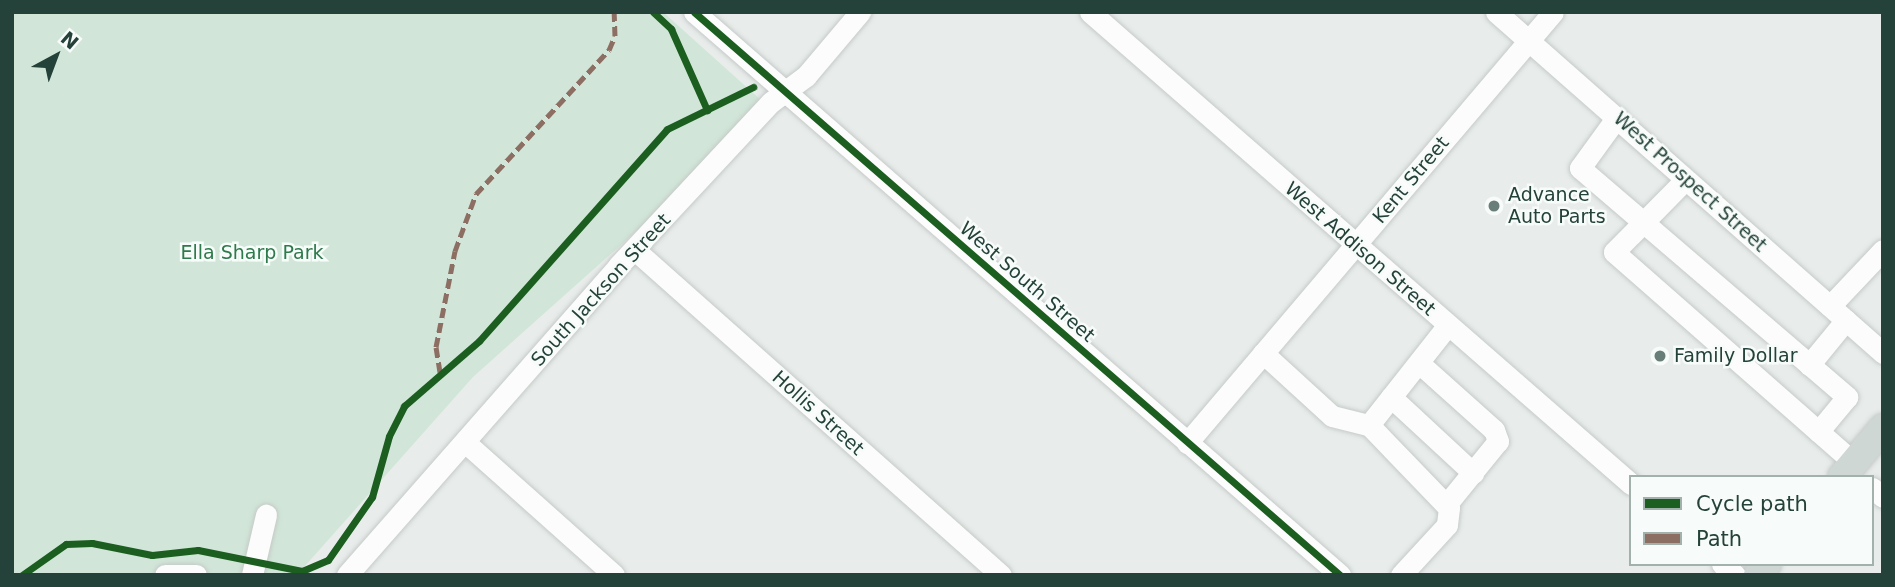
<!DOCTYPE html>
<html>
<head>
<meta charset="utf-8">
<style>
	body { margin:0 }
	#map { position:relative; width:1895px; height:587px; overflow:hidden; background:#e8edeb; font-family:"DejaVu Sans",sans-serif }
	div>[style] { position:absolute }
	.green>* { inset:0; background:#d1e6d8 }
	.roads { filter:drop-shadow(0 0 2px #c5cac8) drop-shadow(0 0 2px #c5cac8) }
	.minor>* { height:21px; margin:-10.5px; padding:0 10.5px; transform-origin:10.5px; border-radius:10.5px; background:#fcfcfc }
	.major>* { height:28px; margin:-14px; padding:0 14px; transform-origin:14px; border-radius:14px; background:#cfd7d5 }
	.quiet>* { height:5px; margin-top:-2.5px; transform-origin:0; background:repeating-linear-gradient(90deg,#8d6e63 0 10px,transparent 0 15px) }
	.cycleway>* { height:7px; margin:-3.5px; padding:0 3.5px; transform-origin:3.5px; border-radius:3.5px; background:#1b5e20 }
	.dots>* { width:19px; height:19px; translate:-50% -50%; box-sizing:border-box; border:4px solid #f7fbf9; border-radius:50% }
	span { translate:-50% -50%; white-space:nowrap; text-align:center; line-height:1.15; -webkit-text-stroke:5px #f7fbf9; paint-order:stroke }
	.street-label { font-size:19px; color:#24423a }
	.poi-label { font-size:19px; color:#24423a }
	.left { translate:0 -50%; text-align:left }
	.park-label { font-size:19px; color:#2d7a4b }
	.frame { position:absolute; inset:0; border:14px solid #24423a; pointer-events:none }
	.legend { position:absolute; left:1629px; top:475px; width:245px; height:91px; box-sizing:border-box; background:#f7fbf9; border:2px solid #a3b1ad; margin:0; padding:9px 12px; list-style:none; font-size:21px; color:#24423a }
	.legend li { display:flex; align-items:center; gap:14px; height:35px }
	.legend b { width:35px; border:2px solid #a3b1ad }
	.north { position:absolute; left:21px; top:21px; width:70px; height:70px; -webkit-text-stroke:5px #f7fbf9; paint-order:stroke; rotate:41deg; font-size:19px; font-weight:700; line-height:28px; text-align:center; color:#24423a }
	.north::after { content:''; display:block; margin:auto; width:24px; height:32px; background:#24423a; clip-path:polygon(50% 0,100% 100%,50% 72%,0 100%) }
</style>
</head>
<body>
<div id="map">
	<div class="green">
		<i style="clip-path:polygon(12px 12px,663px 12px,772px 110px,473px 377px,297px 575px,12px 575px)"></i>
	</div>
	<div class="roads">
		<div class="minor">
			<i style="left:694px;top:12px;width:857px;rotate:41.07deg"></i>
			<i style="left:1090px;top:12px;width:718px;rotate:41.1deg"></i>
			<i style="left:1496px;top:12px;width:516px;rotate:41.38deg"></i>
			<i style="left:1617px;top:117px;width:63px;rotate:126deg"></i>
			<i style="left:1580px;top:168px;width:352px;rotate:40.6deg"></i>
			<i style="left:1847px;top:397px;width:45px;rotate:129.6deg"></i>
			<i style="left:1685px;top:180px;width:101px;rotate:134.6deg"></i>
			<i style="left:1614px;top:252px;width:320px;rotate:41.3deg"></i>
			<i style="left:636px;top:251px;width:488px;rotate:41.6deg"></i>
			<i style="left:1830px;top:306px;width:77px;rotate:-46.6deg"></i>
			<i style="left:1263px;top:353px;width:93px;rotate:42.4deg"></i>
			<i style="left:1332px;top:416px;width:38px;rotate:14deg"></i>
			<i style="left:1369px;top:425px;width:115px;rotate:46.1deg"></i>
			<i style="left:1449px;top:508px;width:17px;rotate:97deg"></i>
			<i style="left:1447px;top:525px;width:68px;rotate:132.6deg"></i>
			<i style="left:1419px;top:363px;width:101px;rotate:41.8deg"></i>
			<i style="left:1494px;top:430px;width:12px;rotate:70deg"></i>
			<i style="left:1498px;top:441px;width:82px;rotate:129.1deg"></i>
			<i style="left:1809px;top:365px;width:58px;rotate:-50.6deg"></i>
			<i style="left:1391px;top:397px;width:112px;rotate:42.8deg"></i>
			<i style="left:1369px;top:425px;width:127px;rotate:-51.7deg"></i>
			<i style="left:466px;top:443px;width:198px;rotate:41.7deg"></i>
			<i style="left:1187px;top:443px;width:565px;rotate:-49.66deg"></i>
			<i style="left:1872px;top:488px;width:14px;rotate:39deg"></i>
			<i style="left:1722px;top:564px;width:17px;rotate:40deg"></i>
			<i style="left:165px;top:575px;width:31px"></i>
			<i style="left:252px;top:575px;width:62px;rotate:-76.9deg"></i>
			<i style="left:347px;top:575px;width:411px;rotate:-48.7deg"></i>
			<i style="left:618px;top:266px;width:224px;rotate:-47deg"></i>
			<i style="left:771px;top:102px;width:44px;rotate:-36.6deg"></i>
			<i style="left:806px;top:76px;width:84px;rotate:-49.8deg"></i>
		</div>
		<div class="major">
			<i style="left:1842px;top:477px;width:64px;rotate:-50.1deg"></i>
			<i style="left:1758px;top:575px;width:14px;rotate:-51deg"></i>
		</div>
	</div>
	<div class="quiet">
		<i style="left:440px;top:372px;width:25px;rotate:-99deg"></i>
		<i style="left:436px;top:347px;width:98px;rotate:-78.8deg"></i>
		<i style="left:455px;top:251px;width:61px;rotate:-69.8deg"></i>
		<i style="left:476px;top:194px;width:196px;rotate:-47.3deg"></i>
		<i style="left:609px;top:50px;width:15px;rotate:-67deg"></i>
		<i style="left:615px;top:36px;width:24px;rotate:-92deg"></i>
	</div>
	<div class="cycleway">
		<i style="left:653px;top:12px;width:25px;rotate:43deg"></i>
		<i style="left:671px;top:29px;width:89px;rotate:66deg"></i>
		<i style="left:694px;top:12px;width:857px;rotate:41.07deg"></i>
		<i style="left:22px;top:575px;width:54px;rotate:-35.2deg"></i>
		<i style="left:66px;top:544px;width:26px;rotate:-2deg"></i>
		<i style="left:92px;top:543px;width:61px;rotate:11.3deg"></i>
		<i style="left:152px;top:555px;width:46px;rotate:-6.2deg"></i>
		<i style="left:198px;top:550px;width:106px;rotate:11.4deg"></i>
		<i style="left:302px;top:571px;width:28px;rotate:-23deg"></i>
		<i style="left:328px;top:560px;width:77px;rotate:-55.1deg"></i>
		<i style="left:372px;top:497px;width:63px;rotate:-74.4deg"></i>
		<i style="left:389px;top:436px;width:34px;rotate:-63deg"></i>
		<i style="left:404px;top:406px;width:99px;rotate:-40.9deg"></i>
		<i style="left:479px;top:341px;width:283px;rotate:-48.4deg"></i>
		<i style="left:667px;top:129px;width:96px;rotate:-26deg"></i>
	</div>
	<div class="dots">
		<i style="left:1494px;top:206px;background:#697e78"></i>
		<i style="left:1660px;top:356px;background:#697e78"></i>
	</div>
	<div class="street-label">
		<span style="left:1411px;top:180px;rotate:-50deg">Kent Street</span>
		<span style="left:1690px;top:182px;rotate:42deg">West Prospect Street</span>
		<span style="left:1360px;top:249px;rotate:41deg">West Addison Street</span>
		<span style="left:1027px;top:282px;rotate:41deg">West South Street</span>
		<span style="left:601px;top:290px;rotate:-48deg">South Jackson Street</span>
		<span style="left:818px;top:413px;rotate:42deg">Hollis Street</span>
	</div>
	<div class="poi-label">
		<span class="left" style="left:1508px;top:206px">Advance<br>Auto Parts</span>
		<span class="left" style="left:1674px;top:356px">Family Dollar</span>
	</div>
	<div class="park-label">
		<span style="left:252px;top:253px">Ella Sharp Park</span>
	</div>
	<div class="frame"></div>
	<ul class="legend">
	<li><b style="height:9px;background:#1b5e20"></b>Cycle path</li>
	<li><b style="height:9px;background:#8d6e63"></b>Path</li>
	</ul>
	<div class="north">N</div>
</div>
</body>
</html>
